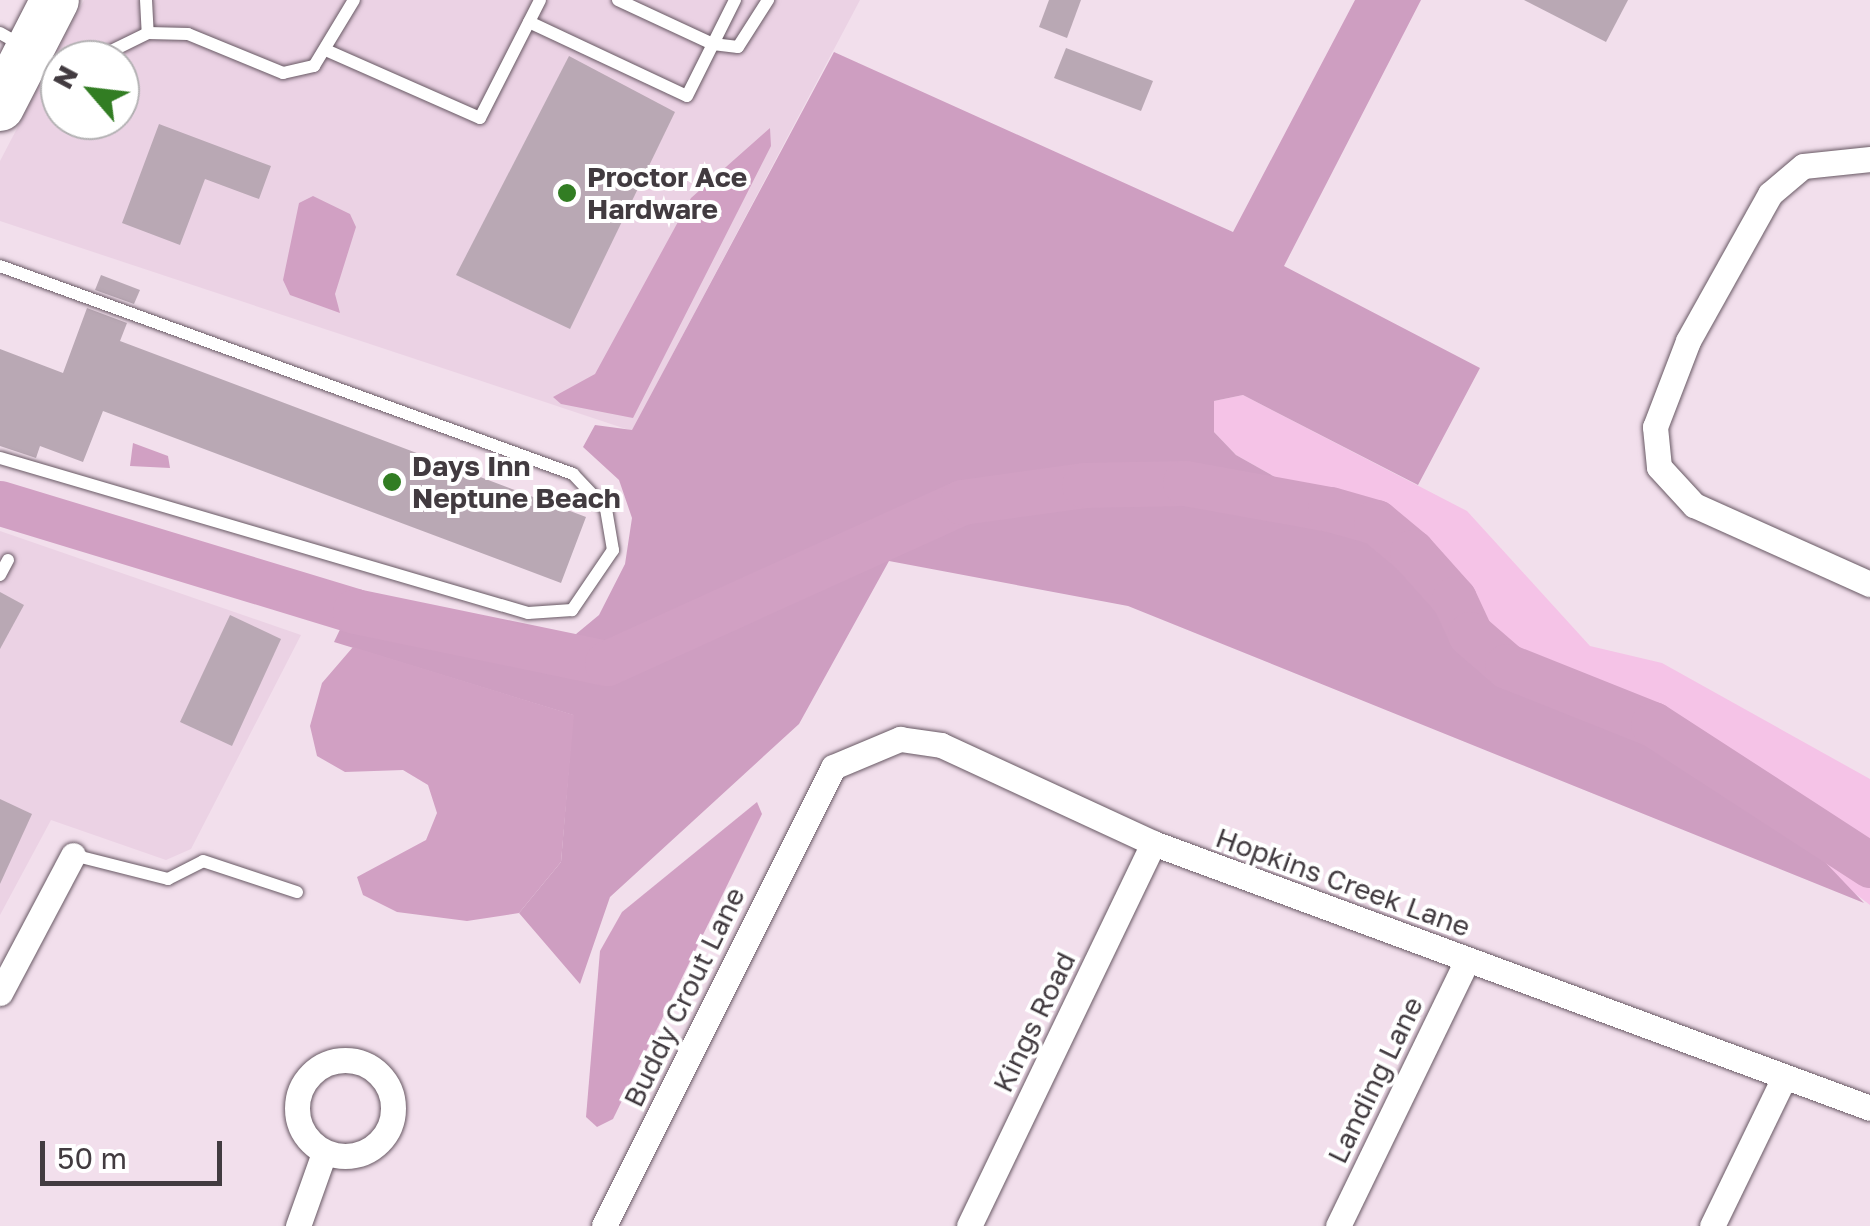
<!DOCTYPE html>
<html>
<head>
<meta charset="utf-8">
<style>
	body { margin:0 }
	#map { position:relative; width:1870px; height:1226px; overflow:hidden; background:#f2dfec; font-family:"Golos Text",sans-serif }
	div>[style] { position:absolute }
	.built>* { inset:0; background:#ebd2e4 }
	.green>* { inset:0; background:#f5c3e7 }
	.forest>* { inset:0; background:#ce9ec1 }
	.water>* { inset:0; background:#d1a0c3 }
	.river>* { height:45px; margin:-22.5px; padding:0 22.5px; transform-origin:22.5px; border-radius:22.5px; background:#d1a0c3 }
	.building>* { inset:0; background:#b9a8b4 }
	.roads { filter:drop-shadow(0 0 2px #685964) drop-shadow(0 0 2px #685964) }
	.lane>* { height:12px; margin:-6px; padding:0 6px; transform-origin:6px; border-radius:6px; background:#fff }
	.street>* { height:25px; margin:-12.5px; padding:0 12.5px; transform-origin:12.5px; border-radius:12.5px; background:#fff }
	.street>.ring { margin:-12.5px; padding:0; box-sizing:content-box; background:none; border:25px solid #fff; border-radius:50% }
	.highway>* { height:48px; margin:-24px; padding:0 24px; transform-origin:24px; border-radius:24px; background:#fff }
	.dots>* { width:28px; height:28px; translate:-50% -50%; box-sizing:border-box; border:5px solid #fff; border-radius:50% }
	span { translate:-50% -50%; white-space:nowrap; text-align:center; line-height:1.15; -webkit-text-stroke:8px #fff; paint-order:stroke }
	.poi-label { font-size:28px; color:#423b40; font-weight:700 }
	.left { translate:0 -50%; text-align:left }
	.street-label { font-size:28px; color:#423b40 }
	.north { position:absolute; left:40px; top:40px; width:100px; height:100px; box-sizing:border-box; background:#fff; border:2px solid #b3b1b3; border-radius:50%; rotate:298deg; font-size:28px; font-weight:700; line-height:40px; text-align:center; color:#423b40 }
	.north::after { content:''; display:block; margin:auto; width:35px; height:45px; background:#327d23; clip-path:polygon(50% 0,100% 100%,50% 72%,0 100%) }
	.scale { position:absolute; left:40px; top:1141px; width:182px; height:45px; box-sizing:border-box; border:5px solid #423b40; border-top:0; padding-left:12px; font-size:30px; line-height:35px; white-space:nowrap; color:#423b40; -webkit-text-stroke:8px #fff; paint-order:stroke }
</style>
</head>
<body>
<div id="map">
	<div class="built">
		<i style="clip-path:polygon(evenodd,84px 0,860px 0,632px 431px,0 221px,0 161px,84px 0,60px 60px,120px 60px,120px 120px,60px 120px,60px 60px)"></i>
		<i style="clip-path:polygon(0 531px,301px 635px,191px 849px,166px 860px,51px 820px,0 915px)"></i>
	</div>
	<div class="green">
		<i style="clip-path:polygon(1243px 395px,1467px 511px,1590px 646px,1662px 663px,1870px 779px,1870px 905px,1637px 727px,1483px 659px,1447px 612px,1339px 513px,1236px 455px,1214px 432px,1214px 401px)"></i>
	</div>
	<div class="forest">
		<i style="clip-path:polygon(1355px 0,1421px 0,1284px 266px,1480px 368px,1418px 485px,1243px 395px,1214px 401px,1214px 432px,1236px 455px,1339px 513px,1447px 612px,1483px 659px,1637px 727px,1824px 861px,1864px 903px,1128px 606px,889px 561px,799px 724px,610px 897px,580px 984px,519px 913px,561px 862px,573px 715px,334px 642px,354px 600px,564px 644px,599px 615px,625px 564px,632px 518px,619px 480px,583px 447px,595px 425px,632px 430px,834px 52px,1233px 232px)"></i>
	</div>
	<div class="water">
		<i style="clip-path:polygon(770px 128px,771px 146px,633px 418px,561px 404px,553px 397px,595px 374px,691px 198px)"></i>
		<i style="clip-path:polygon(313px 196px,350px 214px,356px 227px,335px 294px,340px 313px,290px 295px,283px 280px,299px 203px)"></i>
		<i style="clip-path:polygon(133px 443px,168px 456px,170px 468px,130px 466px)"></i>
		<i style="clip-path:polygon(353px 647px,574px 715px,561px 862px,519px 913px,467px 921px,397px 912px,363px 895px,357px 877px,426px 840px,437px 813px,428px 785px,403px 770px,345px 772px,317px 756px,310px 726px,322px 683px)"></i>
		<i style="clip-path:polygon(757px 802px,762px 814px,613px 1119px,597px 1127px,586px 1117px,600px 951px,622px 912px)"></i>
	</div>
	<div class="river">
		<i style="left:0;top:503px;width:371px;rotate:16.9deg"></i>
		<i style="left:355px;top:611px;width:257px;rotate:11.7deg"></i>
		<i style="left:607px;top:663px;width:390px;rotate:-24.4deg"></i>
		<i style="left:962px;top:502px;width:123px;rotate:-7.9deg"></i>
		<i style="left:1084px;top:485px;width:101px;rotate:-1.1deg"></i>
		<i style="left:1185px;top:483px;width:147px;rotate:10.2deg"></i>
		<i style="left:1330px;top:509px;width:48px;rotate:15.8deg"></i>
		<i style="left:1376px;top:522px;width:47px;rotate:39.8deg"></i>
		<i style="left:1412px;top:552px;width:63px;rotate:48.2deg"></i>
		<i style="left:1454px;top:599px;width:38px;rotate:65deg"></i>
		<i style="left:1470px;top:634px;width:49px;rotate:40.9deg"></i>
		<i style="left:1507px;top:666px;width:157px;rotate:21.7deg"></i>
		<i style="left:1653px;top:724px;width:259px;rotate:33deg"></i>
	</div>
	<div class="building">
		<i style="clip-path:polygon(1049px 0,1081px 0,1067px 38px,1039px 27px)"></i>
		<i style="clip-path:polygon(1524px 0,1628px 0,1606px 42px)"></i>
		<i style="clip-path:polygon(1066px 48px,1153px 81px,1141px 111px,1054px 78px)"></i>
		<i style="clip-path:polygon(569px 56px,675px 112px,570px 329px,456px 275px)"></i>
		<i style="clip-path:polygon(159px 124px,271px 166px,259px 199px,205px 179px,180px 245px,122px 223px)"></i>
		<i style="clip-path:polygon(101px 275px,140px 290px,134px 304px,95px 290px)"></i>
		<i style="clip-path:polygon(87px 308px,127px 323px,120px 341px,586px 517px,561px 583px,103px 411px,83px 462px,40px 446px,36px 458px,0 446px,0 349px,63px 373px)"></i>
		<i style="clip-path:polygon(0 592px,24px 605px,0 649px)"></i>
		<i style="clip-path:polygon(230px 615px,281px 639px,232px 746px,180px 722px)"></i>
		<i style="clip-path:polygon(0 799px,32px 814px,0 884px)"></i>
	</div>
	<div class="roads">
		<div class="lane">
			<i style="left:146px;top:0;width:33px;rotate:87deg"></i>
			<i style="left:618px;top:0;width:105px;rotate:24.9deg"></i>
			<i style="left:713px;top:44px;width:49px;rotate:-63.4deg"></i>
			<i style="left:529px;top:22px;width:174px;rotate:25.1deg"></i>
			<i style="left:687px;top:96px;width:58px;rotate:-63.4deg"></i>
			<i style="left:713px;top:44px;width:25px;rotate:7deg"></i>
			<i style="left:738px;top:47px;width:56px;rotate:-57.4deg"></i>
			<i style="left:0;top:33px;width:69px;rotate:29.5deg"></i>
			<i style="left:328px;top:51px;width:166px;rotate:23.8deg"></i>
			<i style="left:480px;top:118px;width:132px;rotate:-63deg"></i>
			<i style="left:93px;top:60px;width:61px;rotate:-26.1deg"></i>
			<i style="left:148px;top:33px;width:40px;rotate:1.4deg"></i>
			<i style="left:188px;top:34px;width:103px;rotate:22.3deg"></i>
			<i style="left:283px;top:73px;width:32px;rotate:-13deg"></i>
			<i style="left:314px;top:66px;width:77px;rotate:-58.8deg"></i>
			<i style="left:0;top:266px;width:610px;rotate:19.95deg"></i>
			<i style="left:573px;top:474px;width:48px;rotate:46.7deg"></i>
			<i style="left:606px;top:509px;width:42px;rotate:80.3deg"></i>
			<i style="left:613px;top:550px;width:73px;rotate:124.3deg"></i>
			<i style="left:572px;top:610px;width:44px;rotate:176.1deg"></i>
			<i style="left:528px;top:613px;width:550px;rotate:-163.64deg"></i>
			<i style="left:0;top:575px;width:17px;rotate:-62deg"></i>
			<i style="left:73px;top:855px;width:98px;rotate:14.2deg"></i>
			<i style="left:168px;top:879px;width:39px;rotate:-27deg"></i>
			<i style="left:203px;top:861px;width:99px;rotate:18.3deg"></i>
		</div>
		<div class="street">
			<i style="left:1870px;top:159px;width:67px;rotate:174deg"></i>
			<i style="left:1803px;top:166px;width:43px;rotate:139.7deg"></i>
			<i style="left:1770px;top:194px;width:168px;rotate:119.2deg"></i>
			<i style="left:1688px;top:341px;width:92px;rotate:111deg"></i>
			<i style="left:1655px;top:427px;width:40px;rotate:84.3deg"></i>
			<i style="left:1659px;top:467px;width:52px;rotate:47.4deg"></i>
			<i style="left:1694px;top:505px;width:193px;rotate:24.2deg"></i>
			<i style="left:0;top:993px;width:156px;rotate:-62.1deg"></i>
			<i class="ring" style="left:297px;top:1060px;width:71px;height:71px"></i>
			<i style="left:298px;top:1226px;width:77px;rotate:-70.4deg"></i>
			<i style="left:604px;top:1226px;width:513px;rotate:-63.48deg"></i>
			<i style="left:833px;top:767px;width:73px;rotate:-22.7deg"></i>
			<i style="left:900px;top:739px;width:41px;rotate:8.3deg"></i>
			<i style="left:941px;top:745px;width:234px;rotate:24.8deg"></i>
			<i style="left:1153px;top:843px;width:764px;rotate:20.28deg"></i>
			<i style="left:969px;top:1226px;width:425px;rotate:-64.3deg"></i>
			<i style="left:1338px;top:1226px;width:296px;rotate:-64.1deg"></i>
			<i style="left:1712px;top:1226px;width:165px;rotate:-64.1deg"></i>
		</div>
		<div class="highway">
			<i style="left:0;top:107px;width:120px;rotate:-62.8deg"></i>
		</div>
	</div>
	<div class="dots">
		<i style="left:567px;top:193px;background:#327d23"></i>
		<i style="left:392px;top:482px;background:#327d23"></i>
	</div>
	<div class="poi-label">
		<span class="left" style="left:587px;top:193px">Proctor Ace<br>Hardware</span>
		<span class="left" style="left:412px;top:482px">Days Inn<br>Neptune Beach</span>
	</div>
	<div class="street-label">
		<span style="left:1343px;top:882px;rotate:20deg">Hopkins Creek Lane</span>
		<span style="left:684px;top:997px;rotate:-64deg">Buddy Crout Lane</span>
		<span style="left:1034px;top:1022px;rotate:-64deg">Kings Road</span>
		<span style="left:1375px;top:1080px;rotate:-64deg">Landing Lane</span>
	</div>
	<div class="north">N</div>
	<div class="scale">50 m</div>
</div>
</body>
</html>
